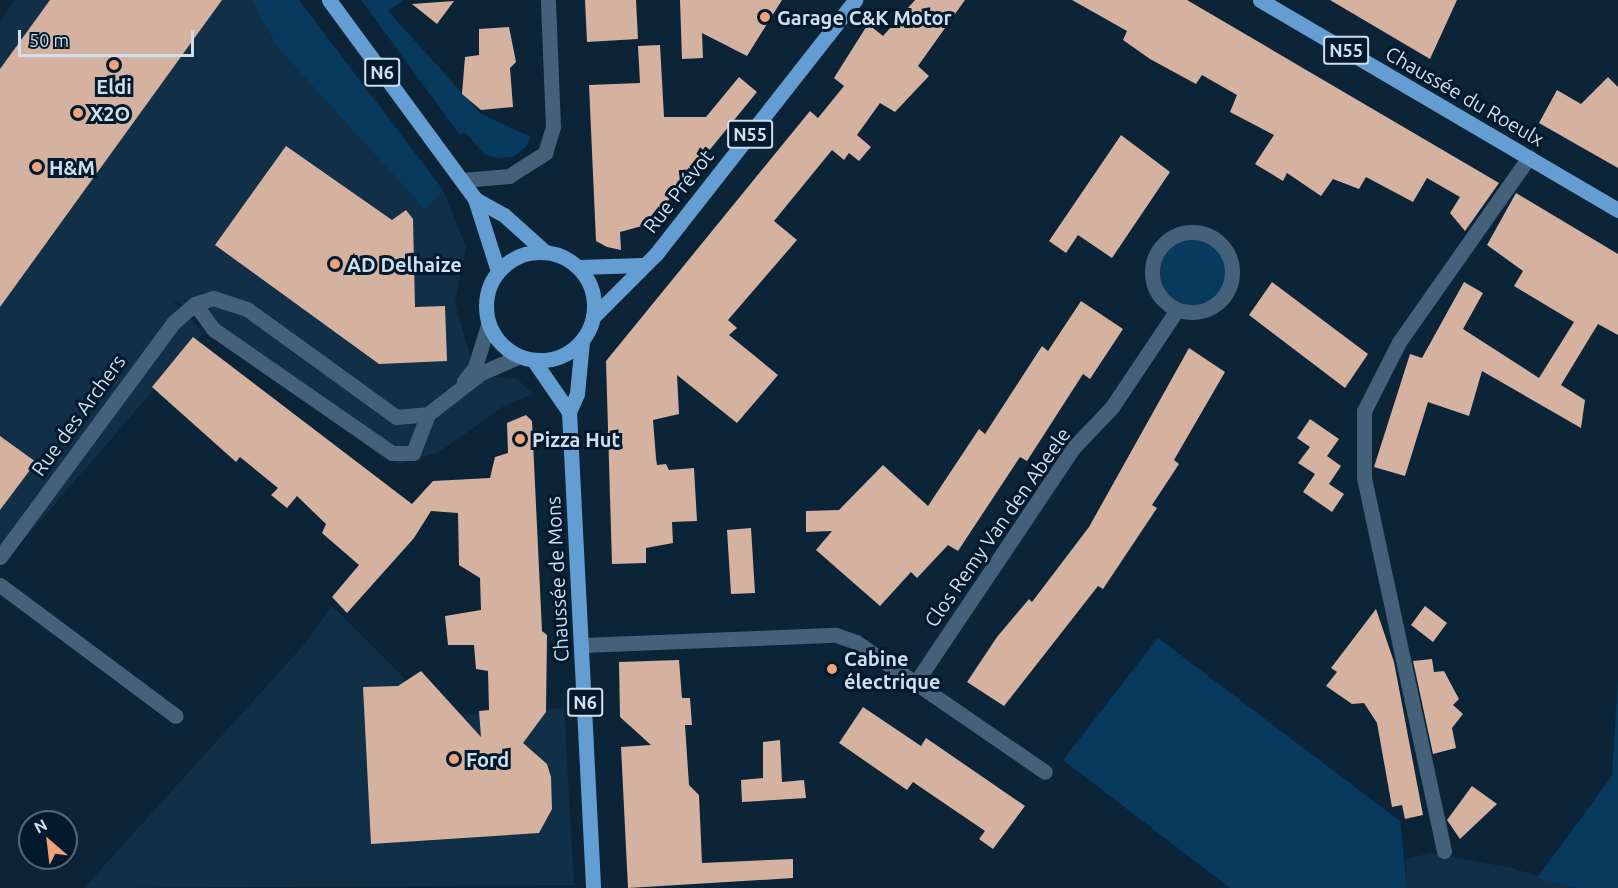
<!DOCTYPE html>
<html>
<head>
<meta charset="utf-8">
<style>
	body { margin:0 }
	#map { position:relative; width:1618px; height:888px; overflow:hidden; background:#0c2438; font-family:Ubuntu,sans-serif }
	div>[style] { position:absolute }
	.built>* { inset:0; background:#113048 }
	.green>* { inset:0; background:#083a60 }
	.round { border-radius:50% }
	.building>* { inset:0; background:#d5b19f }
	.minor>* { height:15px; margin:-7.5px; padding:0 7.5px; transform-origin:7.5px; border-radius:7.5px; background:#456079 }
	.minor>.ring { margin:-7.5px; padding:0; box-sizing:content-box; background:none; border:15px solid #456079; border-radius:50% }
	.primary>* { height:15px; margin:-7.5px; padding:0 7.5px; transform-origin:7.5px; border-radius:7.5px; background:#649dd1 }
	.primary>.ring { margin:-7.5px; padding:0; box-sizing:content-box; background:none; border:15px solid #649dd1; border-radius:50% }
	.dots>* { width:16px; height:16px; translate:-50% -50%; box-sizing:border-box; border:3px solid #031a2e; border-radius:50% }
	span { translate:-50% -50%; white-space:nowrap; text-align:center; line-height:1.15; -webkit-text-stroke:6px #031a2e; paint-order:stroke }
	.shield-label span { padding:2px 4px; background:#031a2e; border:2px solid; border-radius:4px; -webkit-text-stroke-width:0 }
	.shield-label { font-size:18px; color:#d1dfed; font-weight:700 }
	.poi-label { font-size:20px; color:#d1dfed; font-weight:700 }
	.left { translate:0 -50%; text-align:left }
	.street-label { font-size:20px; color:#d1dfed }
	.north { position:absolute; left:18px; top:810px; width:60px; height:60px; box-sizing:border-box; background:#031a2e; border:2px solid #55697a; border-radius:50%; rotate:332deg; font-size:16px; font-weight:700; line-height:24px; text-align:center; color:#d1dfed }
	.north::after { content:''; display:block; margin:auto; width:21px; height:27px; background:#f0a27a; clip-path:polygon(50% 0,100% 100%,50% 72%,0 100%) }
	.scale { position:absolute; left:18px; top:30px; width:176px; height:27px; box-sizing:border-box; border:3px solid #d1dfed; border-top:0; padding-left:8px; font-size:18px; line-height:21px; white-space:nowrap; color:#d1dfed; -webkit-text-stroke:4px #031a2e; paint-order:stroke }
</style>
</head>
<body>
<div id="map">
	<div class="built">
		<i style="clip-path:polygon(15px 0,252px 0,278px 48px,425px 208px,443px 190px,466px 247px,455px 304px,470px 356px,493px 377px,517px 379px,533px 394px,504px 406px,439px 452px,399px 464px,379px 455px,170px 297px,203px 333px,0 567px,0 21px)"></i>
		<i style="clip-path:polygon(332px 606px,442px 716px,564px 708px,574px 885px,84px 888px,303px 646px)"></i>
		<i style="clip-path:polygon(1431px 853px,1512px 868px,1576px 888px,1407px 888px,1406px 859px)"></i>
	</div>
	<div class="green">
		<i style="clip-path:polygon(252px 0,299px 0,443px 190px,425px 209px,278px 48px)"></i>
		<i style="clip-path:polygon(361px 0,404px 0,388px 11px,481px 114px,531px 137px,526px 147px,513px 157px,499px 158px,485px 155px,465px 132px,460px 135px)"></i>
		<i class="round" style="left:1160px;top:239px;width:66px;height:66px"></i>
		<i style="clip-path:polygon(1158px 638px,1400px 821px,1407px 888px,1230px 888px,1063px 760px)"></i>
		<i style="clip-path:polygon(1618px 678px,1618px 888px,1576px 888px,1537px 878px,1612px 776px)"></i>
	</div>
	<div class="building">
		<i style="clip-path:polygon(50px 0,222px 0,0 307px,0 69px)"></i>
		<i style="clip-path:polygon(585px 0,636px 0,638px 39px,587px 42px)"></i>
		<i style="clip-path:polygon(680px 0,782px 0,747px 56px,702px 33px,703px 58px,682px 59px)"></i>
		<i style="clip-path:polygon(915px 0,965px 0,918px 66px,929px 76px,895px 112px,880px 103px,857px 135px,871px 147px,859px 161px,849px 153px,844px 160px,832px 150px,774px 221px,797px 240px,728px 320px,737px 328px,729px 335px,778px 375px,737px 423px,677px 375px,679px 414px,653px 420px,656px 458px,657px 465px,666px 464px,669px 470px,694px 468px,697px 521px,672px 522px,673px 543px,646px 548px,646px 563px,612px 564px,606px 361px,810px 111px,818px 118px,844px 86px,834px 78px,868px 24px,883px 36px)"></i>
		<i style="clip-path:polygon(1072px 0,1187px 0,1499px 183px,1465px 231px,1450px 213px,1460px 197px,1427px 178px,1413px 202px,1366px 177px,1359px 189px,1333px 179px,1321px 196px,1287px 173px,1283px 181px,1255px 164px,1274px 135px,1230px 112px,1237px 95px,1202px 75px,1196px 84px,1150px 59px,1123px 40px,1127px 31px)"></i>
		<i style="clip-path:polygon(1330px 0,1457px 0,1430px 59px)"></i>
		<i style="clip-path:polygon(454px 1px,437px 24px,412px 4px)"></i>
		<i style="clip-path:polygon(509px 27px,516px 62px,510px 68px,513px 107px,481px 110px,462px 94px,465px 57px,479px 55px,479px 29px)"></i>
		<i style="clip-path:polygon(660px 45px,664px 117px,706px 117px,739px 77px,757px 92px,649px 224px,620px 232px,621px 250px,607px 247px,596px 241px,589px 85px,640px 83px,638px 46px)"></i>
		<i style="clip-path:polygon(1608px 77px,1618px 87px,1618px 168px,1539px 123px,1557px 90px,1581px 104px)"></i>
		<i style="clip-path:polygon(1121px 135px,1170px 172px,1112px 258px,1078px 235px,1066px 253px,1049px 241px)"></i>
		<i style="clip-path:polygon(286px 146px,392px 220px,406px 210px,413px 219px,415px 307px,445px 306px,447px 361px,379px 364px,215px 245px)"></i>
		<i style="clip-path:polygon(1516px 193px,1618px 254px,1618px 335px,1598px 324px,1561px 385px,1585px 400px,1581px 428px,1482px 371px,1469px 416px,1428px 402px,1405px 476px,1374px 467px,1410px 354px,1422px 358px,1464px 282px,1483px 293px,1463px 329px,1539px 378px,1574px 322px,1514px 286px,1523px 271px,1487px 245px)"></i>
		<i style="clip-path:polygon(1272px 282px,1368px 354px,1345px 388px,1249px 315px)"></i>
		<i style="clip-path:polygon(1081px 301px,1123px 329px,1090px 379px,1083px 374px,1027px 461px,1020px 457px,958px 551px,948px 545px,917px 578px,911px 572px,880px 606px,816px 550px,832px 531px,806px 532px,806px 511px,839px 510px,883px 465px,928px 506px,979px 429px,985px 434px,1042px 346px,1048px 351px)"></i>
		<i style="clip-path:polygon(193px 337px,412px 504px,433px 481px,490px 478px,495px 457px,508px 453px,507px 423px,526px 415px,532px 421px,542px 631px,547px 635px,546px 712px,523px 743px,547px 764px,551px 777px,552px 809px,539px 833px,371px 844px,363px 687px,398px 686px,421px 671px,481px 737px,479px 711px,489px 710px,488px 671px,476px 669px,474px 645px,448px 645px,445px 616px,481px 610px,480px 578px,459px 565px,458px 513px,431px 511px,414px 538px,347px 613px,332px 597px,359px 565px,322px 533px,326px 524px,297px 496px,287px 508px,271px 495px,278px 488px,240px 457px,236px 462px,152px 387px)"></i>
		<i style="clip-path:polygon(1189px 348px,1225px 372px,1174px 460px,1179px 464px,1152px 505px,1157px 508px,1103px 589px,1098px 586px,1004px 706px,967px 682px,997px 637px,1029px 599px,1032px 602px,1089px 527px)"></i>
		<i style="clip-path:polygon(1310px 419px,1339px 439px,1327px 456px,1341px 466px,1329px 484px,1344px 494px,1332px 512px,1303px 492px,1315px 474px,1298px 463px,1310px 447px,1297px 438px)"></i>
		<i style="clip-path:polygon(0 436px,36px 462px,0 510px)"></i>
		<i style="clip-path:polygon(751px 528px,755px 593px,731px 594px,727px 530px)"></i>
		<i style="clip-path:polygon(1425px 606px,1447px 623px,1433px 642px,1411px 625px)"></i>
		<i style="clip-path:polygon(1376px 609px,1394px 662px,1423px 815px,1405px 819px,1402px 805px,1392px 807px,1377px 723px,1364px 703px,1352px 704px,1326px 686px,1337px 672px,1331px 668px)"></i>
		<i style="clip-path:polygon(1432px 659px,1434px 672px,1444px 671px,1459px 699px,1453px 705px,1463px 714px,1452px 728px,1456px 748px,1433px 754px,1413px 661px)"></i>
		<i style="clip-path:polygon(679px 660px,682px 698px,690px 698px,692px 725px,685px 725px,689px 785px,699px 795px,702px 863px,793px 859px,793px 878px,628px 888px,621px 747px,651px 745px,620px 717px,619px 662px)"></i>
		<i style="clip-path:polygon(863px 707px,921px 746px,926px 738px,1025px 806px,993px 849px,979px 839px,985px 831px,913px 782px,907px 790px,839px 743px)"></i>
		<i style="clip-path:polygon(780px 740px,782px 782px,804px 780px,806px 798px,742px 802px,741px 780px,763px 778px,763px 742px)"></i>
		<i style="clip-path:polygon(1472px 786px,1497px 804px,1460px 839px,1447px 820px)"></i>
	</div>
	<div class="minor">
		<i style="left:462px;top:180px;width:47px;rotate:-4.9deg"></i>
		<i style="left:509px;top:176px;width:43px;rotate:-32.6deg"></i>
		<i style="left:545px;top:153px;width:27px;rotate:-73deg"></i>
		<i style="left:553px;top:127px;width:127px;rotate:-92.3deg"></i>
		<i class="ring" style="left:1152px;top:232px;width:65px;height:65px"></i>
		<i style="left:195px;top:304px;width:31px;rotate:54deg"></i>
		<i style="left:213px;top:329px;width:218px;rotate:34.7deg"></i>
		<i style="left:392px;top:453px;width:21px"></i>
		<i style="left:413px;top:453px;width:42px;rotate:-69deg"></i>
		<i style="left:464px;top:381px;width:18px;rotate:-52deg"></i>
		<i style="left:475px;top:367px;width:44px;rotate:-72.8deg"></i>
		<i style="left:0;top:557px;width:292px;rotate:-53.5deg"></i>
		<i style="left:174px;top:322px;width:28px;rotate:-41deg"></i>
		<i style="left:195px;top:304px;width:19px;rotate:-18deg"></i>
		<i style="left:213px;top:298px;width:36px;rotate:18deg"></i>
		<i style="left:247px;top:309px;width:184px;rotate:35.9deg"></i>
		<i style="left:396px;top:417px;width:32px;rotate:-5deg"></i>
		<i style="left:428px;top:414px;width:67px;rotate:-37.7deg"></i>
		<i style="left:481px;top:373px;width:40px;rotate:-23.4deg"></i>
		<i style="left:0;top:585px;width:219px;rotate:36.7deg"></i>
		<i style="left:583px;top:645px;width:253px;rotate:-2.3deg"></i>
		<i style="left:836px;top:635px;width:21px;rotate:19deg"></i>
		<i style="left:856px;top:642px;width:229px;rotate:34.5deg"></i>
		<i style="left:916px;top:682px;width:282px;rotate:-56.1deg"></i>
		<i style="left:1073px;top:448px;width:57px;rotate:-46.4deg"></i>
		<i style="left:1112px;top:407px;width:117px;rotate:-56.2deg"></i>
		<i style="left:1444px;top:851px;width:382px;rotate:-102.1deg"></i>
		<i style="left:1364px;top:477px;width:66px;rotate:-90deg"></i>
		<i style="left:1364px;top:411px;width:77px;rotate:-63.1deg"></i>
		<i style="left:1399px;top:342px;width:226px;rotate:-54.9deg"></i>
	</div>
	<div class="primary">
		<i style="left:329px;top:0;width:247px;rotate:53.7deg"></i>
		<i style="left:475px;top:199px;width:76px;rotate:72.3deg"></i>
		<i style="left:1260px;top:0;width:415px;rotate:30.4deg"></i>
		<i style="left:475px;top:199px;width:33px;rotate:29deg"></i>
		<i style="left:504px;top:215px;width:54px;rotate:42deg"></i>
		<i class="ring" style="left:486px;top:252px;width:93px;height:93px"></i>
		<i style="left:578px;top:267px;width:65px;rotate:-1.8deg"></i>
		<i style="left:593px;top:317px;width:89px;rotate:-45deg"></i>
		<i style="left:656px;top:254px;width:323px;rotate:-51.9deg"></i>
		<i style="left:582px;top:341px;width:53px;rotate:95.4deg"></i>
		<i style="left:577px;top:394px;width:20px;rotate:114deg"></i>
		<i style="left:569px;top:412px;width:477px;rotate:87.1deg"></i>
		<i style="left:534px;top:361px;width:62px;rotate:55.5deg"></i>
	</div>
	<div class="dots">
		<i style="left:765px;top:17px;background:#f0a27a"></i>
		<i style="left:114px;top:65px;background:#f0a27a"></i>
		<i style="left:78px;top:113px;background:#f0a27a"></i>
		<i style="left:37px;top:167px;background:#f0a27a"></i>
		<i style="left:335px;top:264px;background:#f0a27a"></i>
		<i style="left:520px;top:439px;background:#f0a27a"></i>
		<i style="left:832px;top:669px;background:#f0a27a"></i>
		<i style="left:454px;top:759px;background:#f0a27a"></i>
	</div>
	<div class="shield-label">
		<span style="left:1346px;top:50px">N55</span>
		<span style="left:382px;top:72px">N6</span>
		<span style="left:750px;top:134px">N55</span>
		<span style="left:585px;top:702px">N6</span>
	</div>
	<div class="poi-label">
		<span class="left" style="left:777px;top:17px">Garage C&amp;K Motor</span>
		<span style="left:114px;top:86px">Eldi</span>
		<span class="left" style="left:90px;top:113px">X2O</span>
		<span class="left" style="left:49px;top:167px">H&amp;M</span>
		<span class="left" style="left:347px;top:264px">AD Delhaize</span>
		<span class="left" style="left:532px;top:439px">Pizza Hut</span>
		<span class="left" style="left:844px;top:670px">Cabine<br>électrique</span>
		<span class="left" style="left:466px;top:759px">Ford</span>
	</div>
	<div class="street-label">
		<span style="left:1465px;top:96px;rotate:30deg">Chaussée du Roeulx</span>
		<span style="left:678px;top:191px;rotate:-52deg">Rue Prévot</span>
		<span style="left:78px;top:415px;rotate:-54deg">Rue des Archers</span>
		<span style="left:997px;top:527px;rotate:-55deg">Clos Remy Van den Abeele</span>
		<span style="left:557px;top:579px;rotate:-93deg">Chaussée de Mons</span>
	</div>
	<div class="north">N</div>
	<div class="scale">50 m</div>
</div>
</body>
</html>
